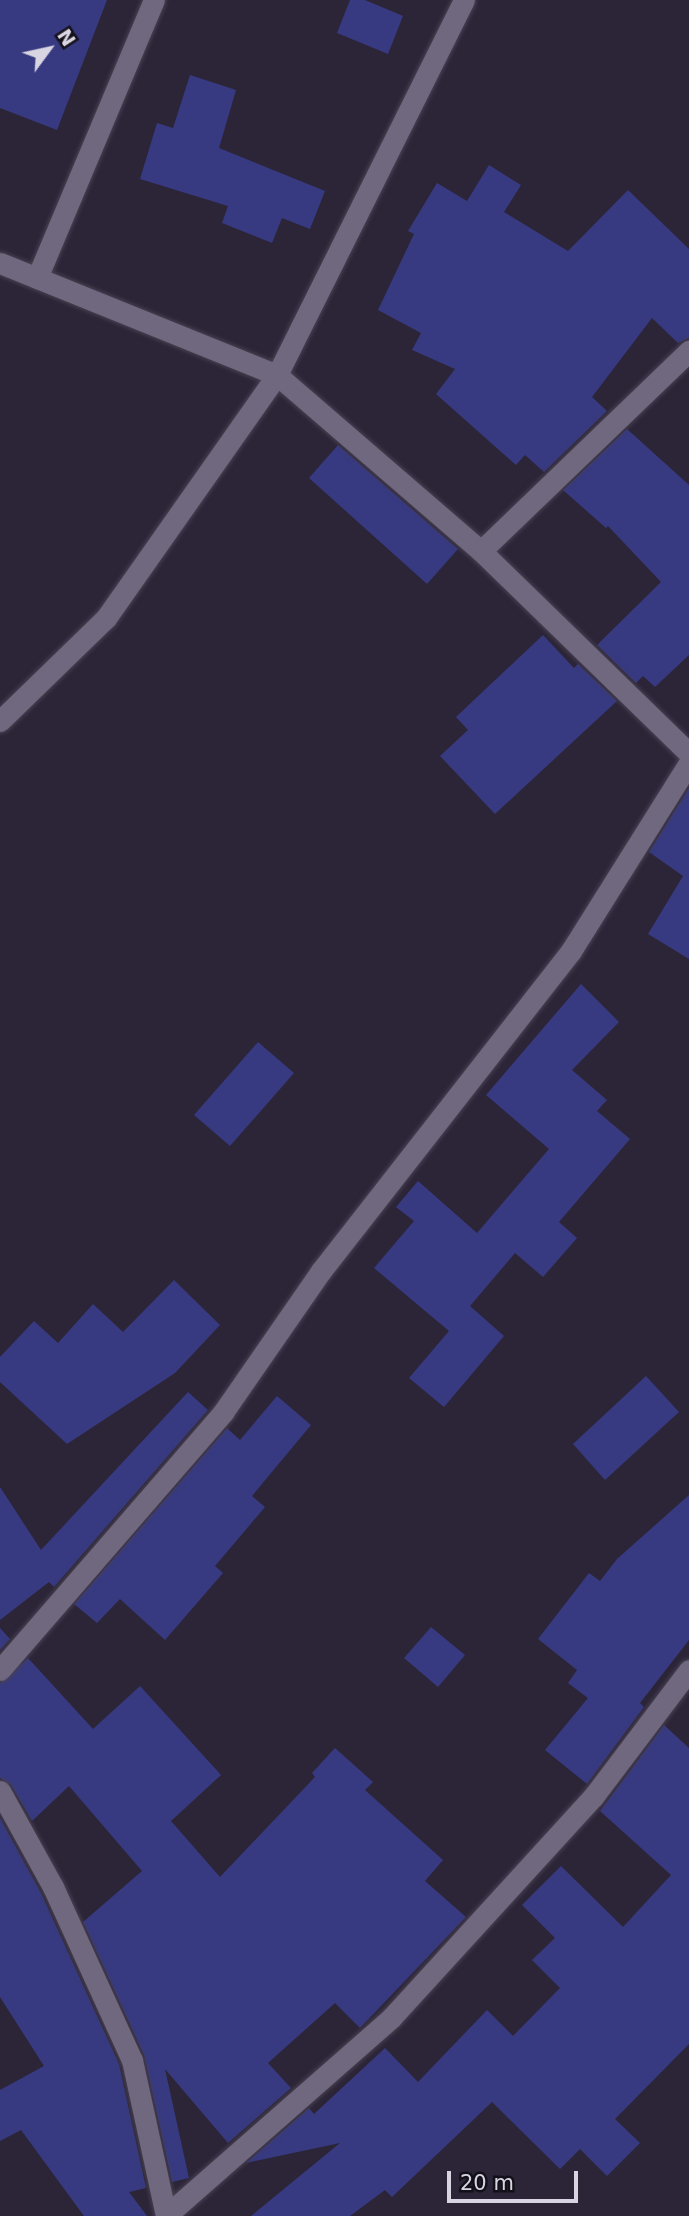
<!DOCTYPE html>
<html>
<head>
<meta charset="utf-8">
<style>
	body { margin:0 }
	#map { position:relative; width:689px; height:2216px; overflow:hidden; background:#2c2538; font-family:"DejaVu Sans",sans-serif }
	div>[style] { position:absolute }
	.building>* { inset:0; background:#373a81 }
	.roads { filter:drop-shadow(0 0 2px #484151) drop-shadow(0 0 2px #484151) }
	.minor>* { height:21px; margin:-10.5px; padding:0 10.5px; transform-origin:10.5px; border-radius:10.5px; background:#70687f }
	span { translate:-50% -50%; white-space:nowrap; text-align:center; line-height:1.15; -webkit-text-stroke:5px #131019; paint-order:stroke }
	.north { position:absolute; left:14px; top:14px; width:70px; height:70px; -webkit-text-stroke:5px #131019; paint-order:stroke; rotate:57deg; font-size:19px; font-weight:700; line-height:28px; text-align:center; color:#d8d4e1 }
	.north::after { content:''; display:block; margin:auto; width:24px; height:32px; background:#d8d4e1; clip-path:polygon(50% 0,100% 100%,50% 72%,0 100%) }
	.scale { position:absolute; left:447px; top:2171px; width:131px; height:32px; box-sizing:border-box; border:4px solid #d8d4e1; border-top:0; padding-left:9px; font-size:21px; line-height:24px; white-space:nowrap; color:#d8d4e1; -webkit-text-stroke:5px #131019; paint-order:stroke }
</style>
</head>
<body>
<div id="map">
	<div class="building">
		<i style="clip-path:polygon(0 0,107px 0,57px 130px,0 108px)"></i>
		<i style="clip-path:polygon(350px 0,365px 0,403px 16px,388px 54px,337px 33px)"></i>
		<i style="clip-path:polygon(190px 75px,236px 90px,219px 148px,325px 191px,310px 229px,282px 218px,272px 243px,222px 223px,228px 206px,140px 179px,157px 123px,173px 128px)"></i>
		<i style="clip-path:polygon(489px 165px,521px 185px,504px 212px,568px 251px,628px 190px,689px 249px,689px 338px,678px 343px,652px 318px,592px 397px,607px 411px,544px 472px,525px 455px,516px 465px,436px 394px,455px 369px,412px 350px,421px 333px,378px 310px,414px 234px,408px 231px,437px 183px,467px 201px)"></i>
		<i style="clip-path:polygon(627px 429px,689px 485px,689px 655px,655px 687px,643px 676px,636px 683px,597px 645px,661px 582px,608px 526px,606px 528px,563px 490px)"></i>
		<i style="clip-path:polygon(338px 445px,458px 549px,427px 584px,309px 478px)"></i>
		<i style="clip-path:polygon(543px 635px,574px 668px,578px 664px,617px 701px,495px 814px,440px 756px,468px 730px,456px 717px)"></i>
		<i style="clip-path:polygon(689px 788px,689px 959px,648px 934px,683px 876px,649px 852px)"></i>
		<i style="clip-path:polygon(581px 984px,619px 1022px,572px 1070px,607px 1100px,597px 1111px,630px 1139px,559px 1222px,577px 1238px,543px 1277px,515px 1253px,470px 1306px,504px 1336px,444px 1407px,409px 1378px,449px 1331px,374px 1268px,414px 1221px,396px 1207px,418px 1181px,477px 1233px,549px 1149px,486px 1095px)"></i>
		<i style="clip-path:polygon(258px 1042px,294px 1073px,230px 1146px,194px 1115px)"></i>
		<i style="clip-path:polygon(174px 1280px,220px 1325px,175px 1373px,67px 1444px,0 1382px,0 1357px,34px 1321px,58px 1343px,93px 1304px,123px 1332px)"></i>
		<i style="clip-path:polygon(646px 1376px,679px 1412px,605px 1480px,573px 1444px)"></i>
		<i style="clip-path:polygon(188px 1392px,208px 1410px,54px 1587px,49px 1582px,0 1620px,0 1487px,41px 1550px)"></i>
		<i style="clip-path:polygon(277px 1396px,311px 1425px,252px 1496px,265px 1507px,215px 1566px,223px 1573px,165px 1640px,120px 1599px,97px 1623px,74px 1604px,227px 1428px,240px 1440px)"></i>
		<i style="clip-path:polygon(689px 1495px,689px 1640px,640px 1703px,644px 1707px,587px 1784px,545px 1750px,588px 1698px,568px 1683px,577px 1670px,538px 1639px,589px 1573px,600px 1581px,617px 1559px)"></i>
		<i style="clip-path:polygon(431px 1627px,465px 1655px,438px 1687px,404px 1658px)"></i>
		<i style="clip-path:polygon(0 1628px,10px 1639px,0 1650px)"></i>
		<i style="clip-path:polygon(28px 1658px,93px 1729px,140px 1686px,221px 1775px,171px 1821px,220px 1877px,315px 1777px,312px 1773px,335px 1748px,373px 1782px,365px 1790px,443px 1860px,425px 1881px,466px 1917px,360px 2028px,335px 2003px,268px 2063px,291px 2088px,228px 2143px,165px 2069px,189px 2178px,172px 2182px,144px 2055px,83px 1922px,142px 1871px,69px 1786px,32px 1821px,11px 1785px,0 1778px,0 1683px)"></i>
		<i style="clip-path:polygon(664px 1725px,689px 1748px,689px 2044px,615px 2119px,640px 2143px,607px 2176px,580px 2149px,560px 2169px,492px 2102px,392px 2197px,385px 2190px,350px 2216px,251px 2216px,340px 2143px,246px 2163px,309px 2108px,314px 2114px,385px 2048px,418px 2082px,487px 2010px,513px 2036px,560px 1988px,532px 1960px,555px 1938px,522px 1905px,561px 1866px,623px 1927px,671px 1875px,600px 1811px)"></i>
		<i style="clip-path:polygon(0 1818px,41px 1893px,119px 2064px,146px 2188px,129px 2192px,147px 2216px,84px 2216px,21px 2130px,0 2141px,0 2090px,44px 2066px,0 1997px)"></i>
	</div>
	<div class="roads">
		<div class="minor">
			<i style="left:0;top:263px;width:299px;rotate:22deg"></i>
			<i style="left:277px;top:375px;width:269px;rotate:40.8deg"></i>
			<i style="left:481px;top:551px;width:290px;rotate:44.2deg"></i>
			<i style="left:37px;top:278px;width:302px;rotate:-67.2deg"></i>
			<i style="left:481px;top:551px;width:289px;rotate:-43.9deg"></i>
			<i style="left:0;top:721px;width:148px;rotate:-44.2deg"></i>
			<i style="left:106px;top:618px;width:297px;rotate:-54.9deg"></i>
			<i style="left:277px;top:375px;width:419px;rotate:-63.5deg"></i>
			<i style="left:0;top:1670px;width:342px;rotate:-49.1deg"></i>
			<i style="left:224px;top:1411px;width:170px;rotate:-55.3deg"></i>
			<i style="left:321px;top:1271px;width:406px;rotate:-52deg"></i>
			<i style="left:571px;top:951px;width:222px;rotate:-57.9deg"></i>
			<i style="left:0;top:1791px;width:110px;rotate:61.1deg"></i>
			<i style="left:53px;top:1887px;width:190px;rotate:65.5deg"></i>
			<i style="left:132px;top:2060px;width:160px;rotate:77.7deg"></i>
			<i style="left:168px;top:2214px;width:298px;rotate:-41.3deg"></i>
			<i style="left:392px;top:2017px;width:298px;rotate:-47.6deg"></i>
			<i style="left:593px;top:1797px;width:159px;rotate:-52.9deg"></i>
		</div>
	</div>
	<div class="north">N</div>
	<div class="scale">20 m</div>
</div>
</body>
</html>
